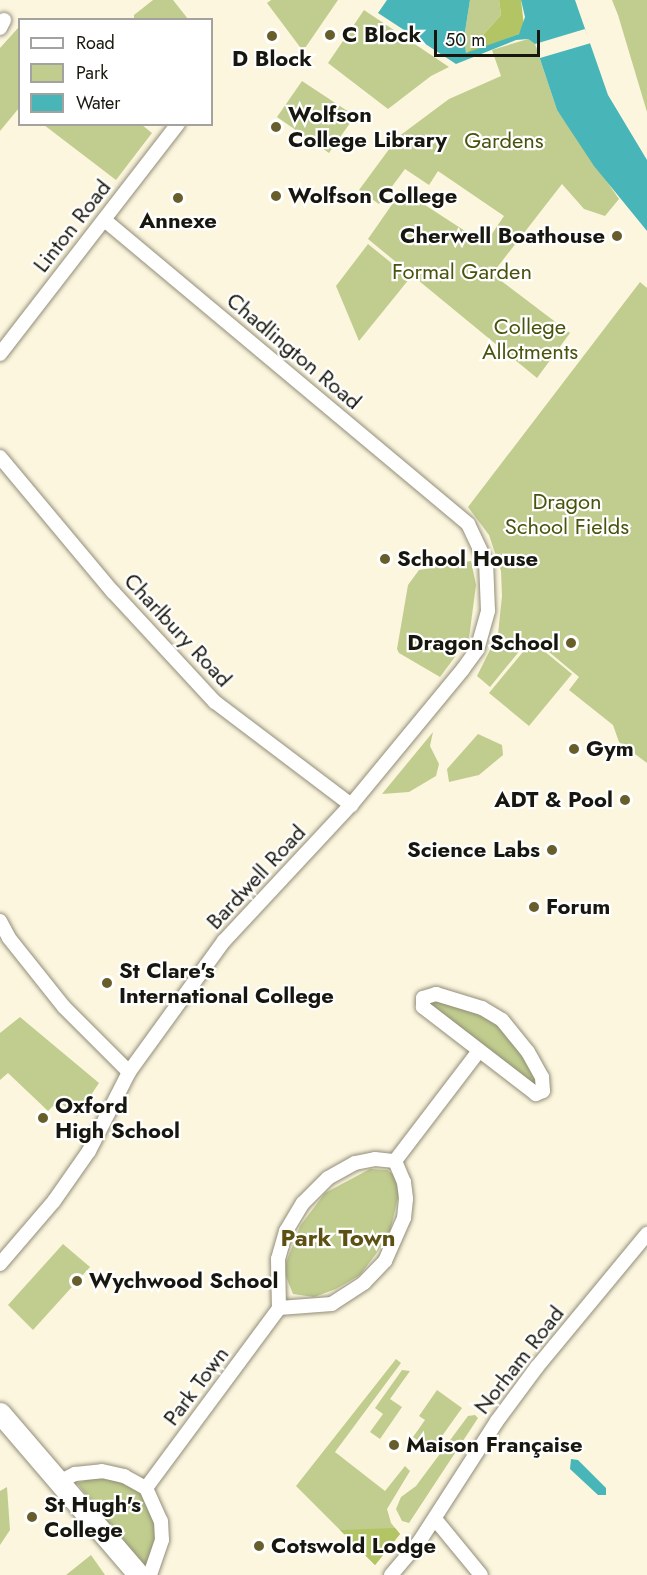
<!DOCTYPE html>
<html>
<head>
<meta charset="utf-8">
<style>
	body { margin:0 }
	#map { position:relative; width:647px; height:1575px; overflow:hidden; background:#fcf6df; font-family:Jost,sans-serif }
	div>[style] { position:absolute }
	.green>* { inset:0; background:#c0cd8e }
	.forest>* { inset:0; background:#b2c464 }
	.water>* { inset:0; background:#48b6b8 }
	.pier>* { inset:0; background:#fcf6df }
	.roads { filter:drop-shadow(0 0 2px #928d78) drop-shadow(0 0 2px #928d78) }
	.minor>* { height:14px; margin:-7px; padding:0 7px; transform-origin:7px; border-radius:7px; background:#fff }
	.primary>* { height:21px; margin:-10.5px; padding:0 10.5px; transform-origin:10.5px; border-radius:10.5px; background:#fff }
	.dots>* { width:16px; height:16px; translate:-50% -50%; box-sizing:border-box; border:3px solid #fff; border-radius:50% }
	span { translate:-50% -50%; white-space:nowrap; text-align:center; line-height:1.15; -webkit-text-stroke:4.5px #fff; paint-order:stroke }
	.poi-label { font-size:22px; color:#18170f; font-weight:700 }
	.left { translate:0 -50%; text-align:left }
	.right { translate:-100% -50%; text-align:right }
	.park-label { font-size:22px; color:#49530b }
	.street-label { font-size:22px; color:#18170f }
	.neighbourhood-label { font-size:24px; color:#5c5113; font-weight:700 }
	.legend { position:absolute; left:18px; top:18px; width:195px; height:108px; box-sizing:border-box; background:#fff; border:2px solid #a3a29f; margin:0; padding:8px 10px; list-style:none; font-size:18px; color:#18170f }
	.legend li { display:flex; align-items:center; gap:12px; height:30px }
	.legend b { width:30px; border:2px solid #a3a29f }
	.scale { position:absolute; left:434px; top:30px; width:106px; height:27px; box-sizing:border-box; border:3px solid #18170f; border-top:0; padding-left:8px; font-size:18px; line-height:21px; white-space:nowrap; color:#18170f; -webkit-text-stroke:4px #fff; paint-order:stroke }
</style>
</head>
<body>
<div id="map">
	<div class="green">
		<i style="clip-path:polygon(153px 0,173px 0,188px 19px,134px 19px,134px 15px)"></i>
		<i style="clip-path:polygon(271px 0,338px 0,303px 51px,267px 3px)"></i>
		<i style="clip-path:polygon(470px 0,499px 0,501px 15px,466px 54px,464px 38px)"></i>
		<i style="clip-path:polygon(612px 0,647px 0,647px 112px,618px 15px)"></i>
		<i style="clip-path:polygon(364px 10px,449px 67px,431px 76px,388px 109px,328px 63px)"></i>
		<i style="clip-path:polygon(18px 28px,19px 108px,0 131px,0 48px)"></i>
		<i style="clip-path:polygon(528px 39px,535px 44px,557px 110px,619px 199px,605px 216px,584px 209px,562px 184px,492px 274px,570px 333px,537px 378px,368px 239px,402px 190px,485px 244px,504px 216px,438px 171px,429px 185px,405px 169px,379px 204px,359px 190px,398px 137px,449px 99px,501px 76px,492px 50px)"></i>
		<i style="clip-path:polygon(302px 81px,355px 116px,329px 153px,277px 117px)"></i>
		<i style="clip-path:polygon(44px 125px,142px 125px,152px 133px,116px 180px)"></i>
		<i style="clip-path:polygon(368px 244px,410px 278px,359px 341px,336px 286px)"></i>
		<i style="clip-path:polygon(640px 282px,647px 288px,647px 763px,619px 742px,613px 725px,569px 690px,579px 677px,531px 637px,490px 687px,477px 676px,498px 634px,502px 596px,501px 571px,489px 535px,468px 507px)"></i>
		<i style="clip-path:polygon(471px 561px,476px 585px,469px 638px,440px 677px,399px 653px,397px 649px,408px 585px,419px 570px)"></i>
		<i style="clip-path:polygon(532px 641px,572px 674px,529px 726px,489px 693px)"></i>
		<i style="clip-path:polygon(433px 732px,430px 746px,439px 764px,436px 776px,409px 792px,382px 794px)"></i>
		<i style="clip-path:polygon(478px 734px,502px 745px,503px 755px,479px 775px,449px 782px,447px 769px)"></i>
		<i style="clip-path:polygon(449px 1000px,498px 1022px,518px 1043px,538px 1082px,531px 1086px,430px 1009px,432px 1001px)"></i>
		<i style="clip-path:polygon(20px 1017px,99px 1083px,77px 1116px,58px 1101px,48px 1111px,8px 1073px,0 1080px,0 1033px)"></i>
		<i style="clip-path:polygon(370px 1169px,387px 1170px,394px 1175px,399px 1193px,390px 1232px,376px 1254px,360px 1275px,336px 1289px,314px 1297px,293px 1294px,285px 1274px,286px 1263px,300px 1226px,325px 1193px)"></i>
		<i style="clip-path:polygon(63px 1244px,90px 1267px,33px 1330px,8px 1305px)"></i>
		<i style="clip-path:polygon(396px 1359px,401px 1363px,335px 1452px,385px 1491px,405px 1466px,410px 1471px,387px 1509px,391px 1523px,400px 1534px,375px 1565px,296px 1486px)"></i>
		<i style="clip-path:polygon(402px 1370px,410px 1371px,390px 1399px,402px 1407px,380px 1439px,370px 1432px,383px 1414px,375px 1408px)"></i>
		<i style="clip-path:polygon(437px 1390px,462px 1408px,432px 1450px,413px 1437px,425px 1420px,419px 1416px)"></i>
		<i style="clip-path:polygon(475px 1415px,478px 1418px,409px 1523px,402px 1521px,396px 1509px,401px 1497px,416px 1486px,468px 1416px)"></i>
		<i style="clip-path:polygon(94px 1478px,122px 1481px,140px 1492px,151px 1506px,158px 1522px,157px 1544px,146px 1572px,77px 1483px)"></i>
		<i style="clip-path:polygon(7px 1487px,10px 1530px,0 1545px,0 1491px)"></i>
		<i style="clip-path:polygon(91px 1555px,105px 1575px,66px 1575px)"></i>
	</div>
	<div class="forest">
		<i style="clip-path:polygon(499px 0,521px 0,524px 26px,519px 34px,466px 54px,501px 15px)"></i>
		<i style="clip-path:polygon(395px 1528px,400px 1534px,375px 1565px,340px 1530px)"></i>
	</div>
	<div class="water">
		<i style="clip-path:polygon(387px 0,470px 0,464px 38px,466px 53px,519px 34px,525px 17px,521px 0,575px 0,608px 95px,647px 160px,647px 231px,594px 166px,557px 110px,535px 44px,528px 39px,516px 40px,456px 64px,378px 13px)"></i>
		<i style="clip-path:polygon(571px 1459px,578px 1460px,606px 1488px,606px 1495px,598px 1495px,570px 1469px)"></i>
	</div>
	<div class="pier">
		<i style="clip-path:polygon(585px 29px,591px 43px,540px 58px,535px 44px)"></i>
	</div>
	<div class="roads">
		<div class="minor">
			<i style="left:0;top:28px;width:9px;rotate:-63deg"></i>
			<i style="left:0;top:354px;width:291px;rotate:-52.3deg"></i>
			<i style="left:0;top:457px;width:176px;rotate:50.1deg"></i>
			<i style="left:113px;top:592px;width:150px;rotate:47.2deg"></i>
			<i style="left:215px;top:702px;width:171px;rotate:37.1deg"></i>
			<i style="left:0;top:921px;width:19px;rotate:62deg"></i>
			<i style="left:9px;top:938px;width:88px;rotate:51.4deg"></i>
			<i style="left:64px;top:1007px;width:92px;rotate:45deg"></i>
			<i style="left:436px;top:994px;width:48px;rotate:16.9deg"></i>
			<i style="left:482px;top:1008px;width:23px;rotate:31deg"></i>
			<i style="left:502px;top:1020px;width:41px;rotate:50.9deg"></i>
			<i style="left:528px;top:1052px;width:29px;rotate:61deg"></i>
			<i style="left:542px;top:1077px;width:14px;rotate:86deg"></i>
			<i style="left:543px;top:1091px;width:8px;rotate:157deg"></i>
			<i style="left:536px;top:1094px;width:143px;rotate:-142.4deg"></i>
			<i style="left:423px;top:1007px;width:9px;rotate:-90deg"></i>
			<i style="left:423px;top:998px;width:14px;rotate:-17deg"></i>
			<i style="left:375px;top:1159px;width:20px;rotate:6deg"></i>
			<i style="left:395px;top:1161px;width:23px;rotate:67deg"></i>
			<i style="left:404px;top:1182px;width:17px;rotate:83deg"></i>
			<i style="left:406px;top:1199px;width:19px;rotate:96deg"></i>
			<i style="left:404px;top:1218px;width:47px;rotate:113.8deg"></i>
			<i style="left:385px;top:1261px;width:30px;rotate:134deg"></i>
			<i style="left:364px;top:1283px;width:38px;rotate:147deg"></i>
			<i style="left:332px;top:1304px;width:53px;rotate:175.7deg"></i>
			<i style="left:279px;top:1308px;width:49px;rotate:-91.2deg"></i>
			<i style="left:278px;top:1259px;width:29px;rotate:-74deg"></i>
			<i style="left:286px;top:1231px;width:33px;rotate:-59deg"></i>
			<i style="left:303px;top:1203px;width:35px;rotate:-45deg"></i>
			<i style="left:328px;top:1178px;width:31px;rotate:-29deg"></i>
			<i style="left:355px;top:1163px;width:20px;rotate:-11deg"></i>
			<i style="left:395px;top:1161px;width:137px;rotate:-52.7deg"></i>
			<i style="left:0;top:1264px;width:83px;rotate:-49.4deg"></i>
			<i style="left:54px;top:1201px;width:61px;rotate:-55deg"></i>
			<i style="left:89px;top:1151px;width:89px;rotate:-63.1deg"></i>
			<i style="left:129px;top:1072px;width:162px;rotate:-54.1deg"></i>
			<i style="left:224px;top:941px;width:186px;rotate:-47deg"></i>
			<i style="left:351px;top:805px;width:176px;rotate:-50.5deg"></i>
			<i style="left:463px;top:669px;width:24px;rotate:-54deg"></i>
			<i style="left:477px;top:650px;width:41px;rotate:-74.2deg"></i>
			<i style="left:488px;top:611px;width:49px;rotate:-92.3deg"></i>
			<i style="left:486px;top:562px;width:42px;rotate:-115.3deg"></i>
			<i style="left:468px;top:524px;width:474px;rotate:-140.1deg"></i>
			<i style="left:61px;top:1481px;width:16px;rotate:-27deg"></i>
			<i style="left:75px;top:1474px;width:27px;rotate:-6deg"></i>
			<i style="left:102px;top:1471px;width:23px;rotate:13deg"></i>
			<i style="left:124px;top:1476px;width:25px;rotate:29deg"></i>
			<i style="left:146px;top:1488px;width:36px;rotate:66deg"></i>
			<i style="left:161px;top:1521px;width:19px;rotate:87deg"></i>
			<i style="left:162px;top:1540px;width:37px;rotate:109deg"></i>
			<i style="left:146px;top:1488px;width:224px;rotate:-53.5deg"></i>
			<i style="left:435px;top:1519px;width:72px;rotate:50.6deg"></i>
			<i style="left:391px;top:1575px;width:43px;rotate:-49.7deg"></i>
			<i style="left:419px;top:1542px;width:144px;rotate:-57.2deg"></i>
			<i style="left:497px;top:1421px;width:67px;rotate:-53.5deg"></i>
			<i style="left:537px;top:1367px;width:173px;rotate:-50.4deg"></i>
		</div>
		<div class="primary">
			<i style="left:0;top:1413px;width:213px;rotate:49.4deg"></i>
		</div>
	</div>
	<div class="dots">
		<i style="left:330px;top:35px;background:#685e2b"></i>
		<i style="left:272px;top:36px;background:#685e2b"></i>
		<i style="left:276px;top:127px;background:#685e2b"></i>
		<i style="left:276px;top:196px;background:#685e2b"></i>
		<i style="left:178px;top:198px;background:#685e2b"></i>
		<i style="left:617px;top:236px;background:#685e2b"></i>
		<i style="left:385px;top:559px;background:#685e2b"></i>
		<i style="left:571px;top:643px;background:#685e2b"></i>
		<i style="left:574px;top:749px;background:#685e2b"></i>
		<i style="left:625px;top:800px;background:#685e2b"></i>
		<i style="left:552px;top:850px;background:#685e2b"></i>
		<i style="left:534px;top:907px;background:#685e2b"></i>
		<i style="left:107px;top:983px;background:#685e2b"></i>
		<i style="left:43px;top:1118px;background:#685e2b"></i>
		<i style="left:77px;top:1281px;background:#685e2b"></i>
		<i style="left:394px;top:1445px;background:#685e2b"></i>
		<i style="left:32px;top:1517px;background:#685e2b"></i>
		<i style="left:259px;top:1546px;background:#685e2b"></i>
	</div>
	<div class="poi-label">
		<span class="left" style="left:342px;top:35px">C Block</span>
		<span style="left:272px;top:59px">D Block</span>
		<span class="left" style="left:288px;top:127px">Wolfson<br>College Library</span>
		<span class="left" style="left:288px;top:196px">Wolfson College</span>
		<span style="left:178px;top:221px">Annexe</span>
		<span class="right" style="left:605px;top:236px">Cherwell Boathouse</span>
		<span class="left" style="left:397px;top:559px">School House</span>
		<span class="right" style="left:559px;top:643px">Dragon School</span>
		<span class="left" style="left:586px;top:749px">Gym</span>
		<span class="right" style="left:613px;top:800px">ADT &amp; Pool</span>
		<span class="right" style="left:540px;top:850px">Science Labs</span>
		<span class="left" style="left:546px;top:907px">Forum</span>
		<span class="left" style="left:119px;top:983px">St Clare's<br>International College</span>
		<span class="left" style="left:55px;top:1118px">Oxford<br>High School</span>
		<span class="left" style="left:89px;top:1281px">Wychwood School</span>
		<span class="left" style="left:406px;top:1445px">Maison Française</span>
		<span class="left" style="left:44px;top:1517px">St Hugh's<br>College</span>
		<span class="left" style="left:271px;top:1546px">Cotswold Lodge</span>
	</div>
	<div class="park-label">
		<span style="left:504px;top:141px">Gardens</span>
		<span style="left:462px;top:272px">Formal Garden</span>
		<span style="left:530px;top:339px">College<br>Allotments</span>
		<span style="left:567px;top:514px">Dragon<br>School Fields</span>
	</div>
	<div class="street-label">
		<span style="left:72px;top:226px;rotate:-52deg">Linton Road</span>
		<span style="left:294px;top:351px;rotate:40deg">Chadlington Road</span>
		<span style="left:178px;top:630px;rotate:47deg">Charlbury Road</span>
		<span style="left:256px;top:877px;rotate:-47deg">Bardwell Road</span>
		<span style="left:519px;top:1360px;rotate:-52deg">Norham Road</span>
		<span style="left:196px;top:1386px;rotate:-53deg">Park Town</span>
	</div>
	<div class="neighbourhood-label">
		<span style="left:338px;top:1238px">Park Town</span>
	</div>
	<ul class="legend">
	<li><b style="height:8px;background:#fff"></b>Road</li>
	<li><b style="height:16px;background:#c0cd8e"></b>Park</li>
	<li><b style="height:16px;background:#48b6b8"></b>Water</li>
	</ul>
	<div class="scale">50 m</div>
</div>
</body>
</html>
